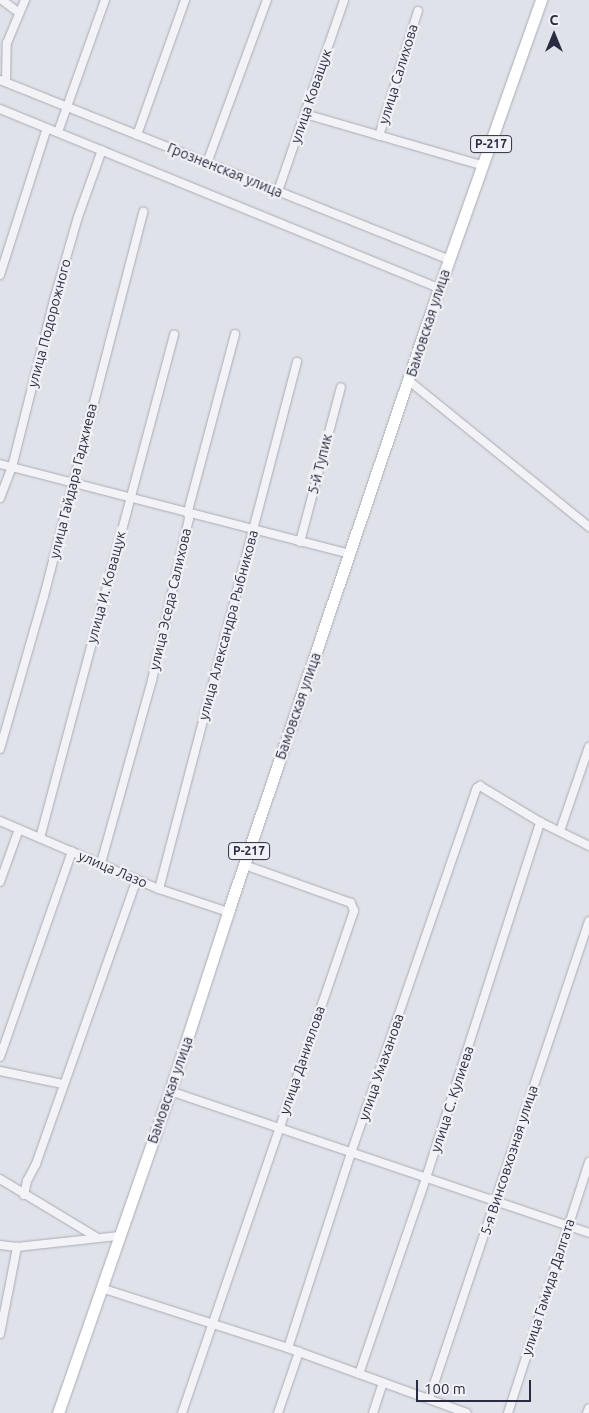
<!DOCTYPE html>
<html>
<head>
<meta charset="utf-8">
<style>
	body { margin:0 }
	#map { position:relative; width:589px; height:1413px; overflow:hidden; background:#e0e2e9; font-family:Ubuntu,sans-serif }
	div>[style] { position:absolute }
	.roads { filter:drop-shadow(0 0 1px #a9abb6) drop-shadow(0 0 1px #a9abb6) }
	.minor>* { height:8px; margin:-4px; padding:0 4px; transform-origin:4px; border-radius:4px; background:#f3f3f7 }
	.highway>* { height:11px; margin:-5.5px; padding:0 5.5px; transform-origin:5.5px; border-radius:5.5px; background:#fff }
	span { translate:-50% -50%; white-space:nowrap; text-align:center; line-height:1.15; -webkit-text-stroke:4.5px #f0f1f6; paint-order:stroke }
	.shield-label span { padding:1px 4px; background:#f0f1f6; border:1px solid; border-radius:4px; -webkit-text-stroke-width:0 }
	.shield-label { font-size:12px; color:#292c40; font-weight:700 }
	.street-label { font-size:14px; color:#292c40 }
	.north { position:absolute; left:529px; top:10px; width:50px; height:50px; -webkit-text-stroke:4px #f0f1f6; paint-order:stroke; rotate:0deg; font-size:14px; font-weight:700; line-height:20px; text-align:center; color:#292c40 }
	.north::after { content:''; display:block; margin:auto; width:18px; height:22px; background:#292c40; clip-path:polygon(50% 0,100% 100%,50% 72%,0 100%) }
	.scale { position:absolute; left:416px; top:1380px; width:115px; height:22px; box-sizing:border-box; border:2px solid #292c40; border-top:0; padding-left:6px; font-size:15px; line-height:18px; white-space:nowrap; color:#292c40; -webkit-text-stroke:4px #f0f1f6; paint-order:stroke }
</style>
</head>
<body>
<div id="map">
	<div class="roads">
		<div class="minor">
			<i style="left:2px;top:0;width:21px;rotate:37deg"></i>
			<i style="left:0;top:80px;width:484px;rotate:21.8deg"></i>
			<i style="left:6px;top:82px;width:39px;rotate:-89deg"></i>
			<i style="left:7px;top:43px;width:47px;rotate:-67.3deg"></i>
			<i style="left:0;top:109px;width:474px;rotate:22.2deg"></i>
			<i style="left:312px;top:116px;width:179px;rotate:16.2deg"></i>
			<i style="left:58px;top:132px;width:140px;rotate:-70.4deg"></i>
			<i style="left:137px;top:135px;width:143px;rotate:-70.4deg"></i>
			<i style="left:379px;top:136px;width:131px;rotate:-72.7deg"></i>
			<i style="left:207px;top:163px;width:174px;rotate:-69.8deg"></i>
			<i style="left:278px;top:191px;width:202px;rotate:-70.9deg"></i>
			<i style="left:0;top:275px;width:154px;rotate:-72.3deg"></i>
			<i style="left:409px;top:381px;width:232px;rotate:39deg"></i>
			<i style="left:0;top:464px;width:361px;rotate:14.4deg"></i>
			<i style="left:0;top:498px;width:33px;rotate:-69deg"></i>
			<i style="left:12px;top:467px;width:172px;rotate:-75.9deg"></i>
			<i style="left:54px;top:300px;width:86px;rotate:-73.9deg"></i>
			<i style="left:78px;top:217px;width:71px;rotate:-70.3deg"></i>
			<i style="left:300px;top:542px;width:160px;rotate:-75.2deg"></i>
			<i style="left:0;top:749px;width:159px;rotate:-74deg"></i>
			<i style="left:44px;top:596px;width:397px;rotate:-75.5deg"></i>
			<i style="left:0;top:821px;width:173px;rotate:23.2deg"></i>
			<i style="left:159px;top:889px;width:73px;rotate:18.4deg"></i>
			<i style="left:560px;top:831px;width:89px;rotate:-71deg"></i>
			<i style="left:40px;top:838px;width:521px;rotate:-75.08deg"></i>
			<i style="left:101px;top:863px;width:190px;rotate:-74.4deg"></i>
			<i style="left:152px;top:680px;width:165px;rotate:-77.1deg"></i>
			<i style="left:189px;top:519px;width:8px;rotate:-97deg"></i>
			<i style="left:188px;top:511px;width:183px;rotate:-75.1deg"></i>
			<i style="left:0;top:882px;width:56px;rotate:-70.3deg"></i>
			<i style="left:159px;top:889px;width:545px;rotate:-75.33deg"></i>
			<i style="left:0;top:1057px;width:218px;rotate:-70.7deg"></i>
			<i style="left:0;top:1071px;width:64px;rotate:11.7deg"></i>
			<i style="left:170px;top:1091px;width:442px;rotate:18.7deg"></i>
			<i style="left:0;top:1179px;width:112px;rotate:31.1deg"></i>
			<i style="left:24px;top:1195px;width:14px;rotate:-78deg"></i>
			<i style="left:27px;top:1181px;width:19px;rotate:-62deg"></i>
			<i style="left:36px;top:1164px;width:302px;rotate:-70.5deg"></i>
			<i style="left:0;top:1245px;width:17px;rotate:7deg"></i>
			<i style="left:17px;top:1247px;width:103px;rotate:-6.2deg"></i>
			<i style="left:101px;top:1288px;width:196px;rotate:17.8deg"></i>
			<i style="left:288px;top:1348px;width:190px;rotate:20deg"></i>
			<i style="left:0;top:1334px;width:89px;rotate:-78.9deg"></i>
			<i style="left:288px;top:1348px;width:205px;rotate:-72.1deg"></i>
			<i style="left:351px;top:1153px;width:386px;rotate:-71deg"></i>
			<i style="left:477px;top:788px;width:4px;rotate:-34deg"></i>
			<i style="left:480px;top:786px;width:70px;rotate:31deg"></i>
			<i style="left:540px;top:822px;width:55px;rotate:26.1deg"></i>
			<i style="left:359px;top:1374px;width:207px;rotate:-71.1deg"></i>
			<i style="left:426px;top:1178px;width:374px;rotate:-72.2deg"></i>
			<i style="left:429px;top:1399px;width:504px;rotate:-71.49deg"></i>
			<i style="left:182px;top:1413px;width:531px;rotate:-71.09deg"></i>
			<i style="left:354px;top:911px;width:9px;rotate:-111deg"></i>
			<i style="left:351px;top:903px;width:113px;rotate:-160.3deg"></i>
			<i style="left:278px;top:1413px;width:65px;rotate:-71deg"></i>
			<i style="left:373px;top:1413px;width:32px;rotate:-72deg"></i>
			<i style="left:508px;top:1413px;width:264px;rotate:-72.1deg"></i>
			<i style="left:587px;top:1413px;width:5px;rotate:-68deg"></i>
		</div>
		<div class="highway">
			<i style="left:58px;top:1413px;width:341px;rotate:-70.8deg"></i>
			<i style="left:170px;top:1091px;width:188px;rotate:-72deg"></i>
			<i style="left:228px;top:912px;width:659px;rotate:-71.32deg"></i>
			<i style="left:439px;top:288px;width:306px;rotate:-70.5deg"></i>
		</div>
	</div>
	<div class="shield-label">
		<span style="left:491px;top:144px">Р-217</span>
		<span style="left:249px;top:851px">Р-217</span>
	</div>
	<div class="street-label">
		<span style="left:398px;top:74px;rotate:-73deg">улица Салихова</span>
		<span style="left:311px;top:96px;rotate:-71deg">улица Коващук</span>
		<span style="left:225px;top:170px;rotate:22deg">Грозненская улица</span>
		<span style="left:49px;top:323px;rotate:-75deg">улица Подорожного</span>
		<span style="left:428px;top:323px;rotate:-72deg">Бамовская улица</span>
		<span style="left:320px;top:464px;rotate:-76deg">5-й Тупик</span>
		<span style="left:73px;top:481px;rotate:-76deg">улица Гайдара Гаджиева</span>
		<span style="left:106px;top:587px;rotate:-75deg">улица И. Коващук</span>
		<span style="left:170px;top:599px;rotate:-77deg">улица Эседа Салихова</span>
		<span style="left:228px;top:625px;rotate:-75deg">улица Александра Рыбникова</span>
		<span style="left:298px;top:706px;rotate:-71deg">Бамовская улица</span>
		<span style="left:113px;top:869px;rotate:23deg">улица Лазо</span>
		<span style="left:302px;top:1060px;rotate:-71deg">улица Даниялова</span>
		<span style="left:381px;top:1067px;rotate:-71deg">улица Умаханова</span>
		<span style="left:170px;top:1090px;rotate:-71deg">Бамовская улица</span>
		<span style="left:452px;top:1099px;rotate:-72deg">улица С. Кулиева</span>
		<span style="left:509px;top:1160px;rotate:-72deg">5-я Винсовхозная улица</span>
		<span style="left:548px;top:1287px;rotate:-72deg">улица Гамида Далгата</span>
	</div>
	<div class="north">С</div>
	<div class="scale">100 m</div>
</div>
</body>
</html>
